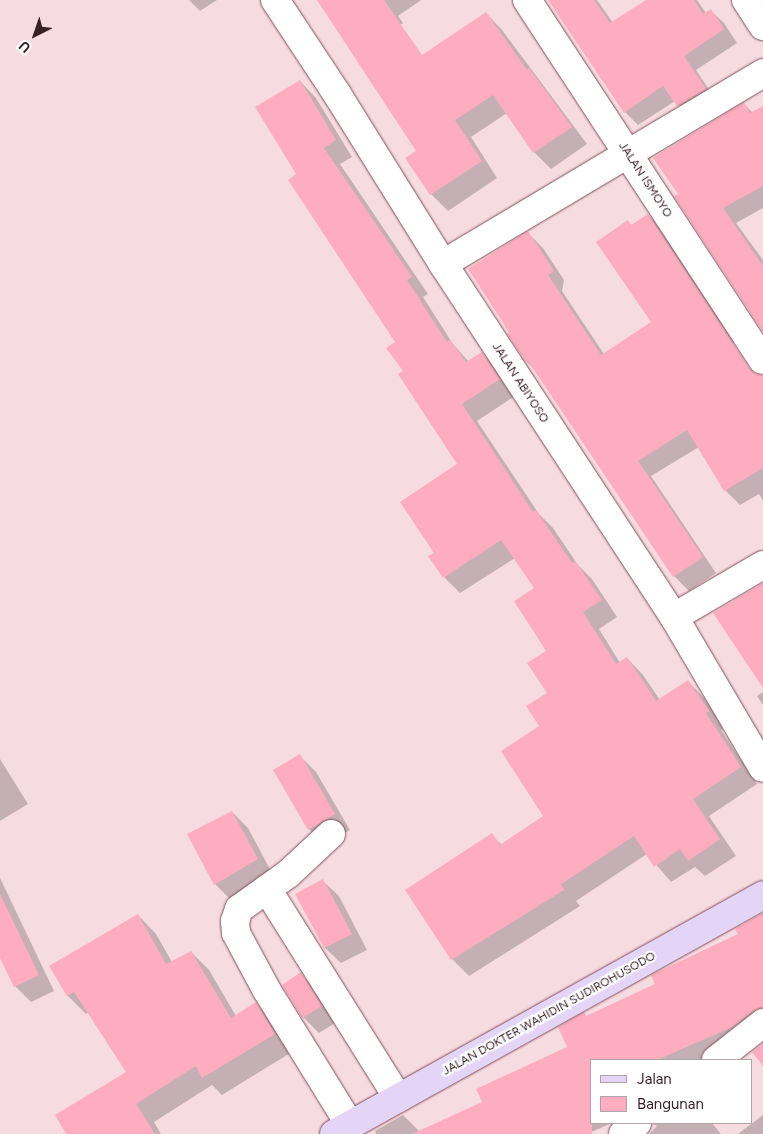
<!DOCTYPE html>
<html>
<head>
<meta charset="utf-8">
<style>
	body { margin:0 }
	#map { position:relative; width:763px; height:1134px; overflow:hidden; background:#f6dce1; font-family:Figtree,sans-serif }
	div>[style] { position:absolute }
	.shadow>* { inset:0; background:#0003 }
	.building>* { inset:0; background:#feacbf }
	.roads { filter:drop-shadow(0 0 1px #844e5b) drop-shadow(0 0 1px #844e5b) }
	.minor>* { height:28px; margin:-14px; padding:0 14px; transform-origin:14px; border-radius:14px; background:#fff }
	.major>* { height:28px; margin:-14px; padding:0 14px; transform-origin:14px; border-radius:14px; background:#e4d5f7 }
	span { translate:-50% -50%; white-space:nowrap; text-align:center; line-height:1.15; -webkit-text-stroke:4.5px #fff; paint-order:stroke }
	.street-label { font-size:12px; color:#371f25 }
	.legend { position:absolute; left:590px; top:1059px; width:162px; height:65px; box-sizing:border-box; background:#fff; border:1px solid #afa5a8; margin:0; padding:6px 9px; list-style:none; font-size:15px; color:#371f25 }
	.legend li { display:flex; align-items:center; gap:10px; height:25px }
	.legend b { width:25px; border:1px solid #afa5a8 }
	.north { position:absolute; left:10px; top:10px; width:50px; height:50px; -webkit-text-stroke:4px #fff; paint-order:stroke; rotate:221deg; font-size:14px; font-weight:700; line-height:20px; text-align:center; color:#371f25 }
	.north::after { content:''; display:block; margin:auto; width:18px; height:22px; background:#371f25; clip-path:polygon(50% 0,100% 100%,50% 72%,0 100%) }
</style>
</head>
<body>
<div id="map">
	<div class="shadow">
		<i style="clip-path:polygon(189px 0,217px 0,200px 11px)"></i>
		<i style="clip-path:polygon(319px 0,421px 0,398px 16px,403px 23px,358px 53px)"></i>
		<i style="clip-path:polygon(551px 0,597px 0,613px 23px,648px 0,697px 0,706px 13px,710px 10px,724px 23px,737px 43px,696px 70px,718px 103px,691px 119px,675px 101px,638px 125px,625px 112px)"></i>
		<i style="clip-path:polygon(486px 13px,502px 30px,587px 144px,551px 169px,534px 152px,507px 113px,471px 137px,497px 178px,448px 211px,431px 194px,418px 151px,422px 56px)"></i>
		<i style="clip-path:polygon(300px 81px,316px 98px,352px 157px,340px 164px,428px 294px,423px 297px,453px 344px,469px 362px,481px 353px,498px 369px,515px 396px,477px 421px,539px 514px,553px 528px,578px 565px,592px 579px,617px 617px,599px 629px,620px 663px,627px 658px,643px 675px,660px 700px,688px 681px,704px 698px,725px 728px,721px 730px,757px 784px,709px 816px,736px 856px,705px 876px,695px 867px,671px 882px,647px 854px,576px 901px,580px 906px,469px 976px,452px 959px,491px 835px,502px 845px,545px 817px,541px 726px,548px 693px,548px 651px,536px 589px,515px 558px,460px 593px,444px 577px,436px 553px,459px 464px,404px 372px,396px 343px,298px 175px)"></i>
		<i style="clip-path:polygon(744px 104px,753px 113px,763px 107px,763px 208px,736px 223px,763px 260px,763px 329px,680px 194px)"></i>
		<i style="clip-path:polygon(648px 215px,663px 230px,736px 341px,726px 347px,763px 409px,763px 501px,759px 494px,740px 505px,725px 490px,699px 447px,651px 476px,716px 573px,689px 591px,674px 576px,537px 372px,527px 362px,528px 233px,543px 248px,564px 280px,562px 291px,604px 354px,653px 323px,628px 222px,632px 226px)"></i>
		<i style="clip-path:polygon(763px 692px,763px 705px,757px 696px)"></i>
		<i style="clip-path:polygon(300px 756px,316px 772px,350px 830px,325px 845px,309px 829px)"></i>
		<i style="clip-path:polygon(0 759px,28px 804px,0 821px)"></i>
		<i style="clip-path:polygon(232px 812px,248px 828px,273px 875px,231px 900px,215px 884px)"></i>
		<i style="clip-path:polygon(0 878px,54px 991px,31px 1002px,15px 986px,0 955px)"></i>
		<i style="clip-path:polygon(323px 881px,339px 896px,367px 950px,341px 963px,325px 948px,297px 895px)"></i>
		<i style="clip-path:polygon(763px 914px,763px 1033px,713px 1060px,592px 1060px,592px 1123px,612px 1123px,587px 1134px,376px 1134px,375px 1131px,403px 1115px,420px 1132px,484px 1102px,568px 1048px,584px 1014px,587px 1017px,657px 985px,739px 935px)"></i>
		<i style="clip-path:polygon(138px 915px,156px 934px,172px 962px,191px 952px,209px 970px,236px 1016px,255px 1003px,274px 1022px,292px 1052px,222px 1095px,212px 1085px,154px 1122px,161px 1134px,68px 1134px,127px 1073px,89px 1012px,86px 1014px,68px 996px,50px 966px)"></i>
		<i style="clip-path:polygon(301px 974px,316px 990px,337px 1022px,319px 1033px,303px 1017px,283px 985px)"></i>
		<i style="clip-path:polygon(763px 1115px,763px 1134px,738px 1134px)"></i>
		<i style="clip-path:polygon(641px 1123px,712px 1123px,721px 1134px,649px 1134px,657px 1126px,653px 1124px,645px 1127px)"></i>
	</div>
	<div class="building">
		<i style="clip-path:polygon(317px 0,384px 0,422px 55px,486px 12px,527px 70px,529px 68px,572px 127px,533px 153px,493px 95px,455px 120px,482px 161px,430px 195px,405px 158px,416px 151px)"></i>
		<i style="clip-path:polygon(548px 0,594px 0,610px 23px,646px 0,694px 0,703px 14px,711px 9px,724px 29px,684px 56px,706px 89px,677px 106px,663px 86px,624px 113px)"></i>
		<i style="clip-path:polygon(300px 80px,336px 140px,324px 148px,412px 277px,407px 280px,447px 342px,450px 340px,466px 362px,482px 352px,500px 379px,462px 404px,533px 512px,536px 510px,572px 563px,575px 561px,602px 600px,583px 612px,616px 664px,627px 657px,656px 701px,688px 680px,709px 711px,706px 713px,741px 767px,693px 799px,720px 839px,688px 861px,680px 849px,654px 867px,634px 836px,561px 884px,564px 890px,451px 960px,405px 890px,492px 833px,500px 845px,543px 816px,501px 751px,539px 726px,526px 706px,547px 693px,527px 663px,546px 651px,514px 601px,534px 588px,501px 540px,443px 578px,428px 556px,434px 553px,400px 502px,457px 464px,398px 374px,403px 371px,386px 348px,395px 342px,288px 180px,296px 174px,255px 107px)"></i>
		<i style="clip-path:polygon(744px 102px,750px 113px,763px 106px,763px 186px,723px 208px,763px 266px,763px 332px,674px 196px,678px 194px,653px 158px)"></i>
		<i style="clip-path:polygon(648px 214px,750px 369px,756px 374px,763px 375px,763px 468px,724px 491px,687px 430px,638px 461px,703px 557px,673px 577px,528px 361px,526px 362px,507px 334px,509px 333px,502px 321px,468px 269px,528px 231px,554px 271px,548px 275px,601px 355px,651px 322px,596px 242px,628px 220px,631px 225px)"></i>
		<i style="clip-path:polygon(763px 583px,763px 688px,713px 613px)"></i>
		<i style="clip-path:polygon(300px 754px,335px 814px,308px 830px,273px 770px)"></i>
		<i style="clip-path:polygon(232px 811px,258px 859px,214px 885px,187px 834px)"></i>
		<i style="clip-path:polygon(323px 879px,352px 934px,324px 948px,295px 894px)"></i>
		<i style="clip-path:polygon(0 894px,39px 975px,14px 987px,0 958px)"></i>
		<i style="clip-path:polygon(763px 913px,763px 1008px,753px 1011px,732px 1027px,657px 1060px,592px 1060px,592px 1134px,412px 1134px,482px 1102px,476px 1089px,567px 1047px,558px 1027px,584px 1012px,586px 1016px,655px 984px,651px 975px,738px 934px,735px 929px)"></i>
		<i style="clip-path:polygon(138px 914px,166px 964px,191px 951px,231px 1018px,256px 1002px,275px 1034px,202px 1078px,196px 1066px,136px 1104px,155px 1134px,66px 1134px,55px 1115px,126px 1072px,74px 992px,67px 996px,49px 966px)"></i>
		<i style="clip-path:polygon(301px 972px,322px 1006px,302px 1018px,282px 985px)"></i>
		<i style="clip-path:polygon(763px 1043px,763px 1066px,752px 1052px)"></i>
	</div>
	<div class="roads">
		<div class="minor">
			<i style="left:275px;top:0;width:113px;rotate:56.6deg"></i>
			<i style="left:337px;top:94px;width:200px;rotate:58.1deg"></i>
			<i style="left:443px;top:264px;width:422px;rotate:56.8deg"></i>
			<i style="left:674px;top:617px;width:175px;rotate:59.5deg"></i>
			<i style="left:527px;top:0;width:430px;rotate:56.8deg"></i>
			<i style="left:746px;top:0;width:31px;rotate:57deg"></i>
			<i style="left:443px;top:264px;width:373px;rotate:-30.8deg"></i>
			<i style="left:674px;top:617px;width:103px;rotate:-30.3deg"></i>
			<i style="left:331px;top:834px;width:59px;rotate:137.1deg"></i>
			<i style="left:288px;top:874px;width:60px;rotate:144.5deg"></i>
			<i style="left:239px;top:909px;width:13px;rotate:108deg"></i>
			<i style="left:235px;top:921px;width:12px;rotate:85deg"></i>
			<i style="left:236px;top:933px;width:64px;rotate:61.8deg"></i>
			<i style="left:266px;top:989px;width:160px;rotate:58.3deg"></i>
			<i style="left:267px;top:889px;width:247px;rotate:57.9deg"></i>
			<i style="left:716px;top:1060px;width:60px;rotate:-38.2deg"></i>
			<i style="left:623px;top:1134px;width:18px;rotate:-38deg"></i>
		</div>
		<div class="major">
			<i style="left:334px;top:1134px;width:491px;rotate:-29.1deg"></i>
		</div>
	</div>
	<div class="street-label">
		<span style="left:645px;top:180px;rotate:57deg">JALAN ISMOYO</span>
		<span style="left:520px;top:383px;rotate:57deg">JALAN ABIYOSO</span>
		<span style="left:549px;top:1014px;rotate:-29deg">JALAN DOKTER WAHIDIN SUDIROHUSODO</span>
	</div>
	<ul class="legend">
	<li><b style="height:6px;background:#e4d5f7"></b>Jalan</li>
	<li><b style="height:14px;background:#feacbf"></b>Bangunan</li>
	</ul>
	<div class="north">U</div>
</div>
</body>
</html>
